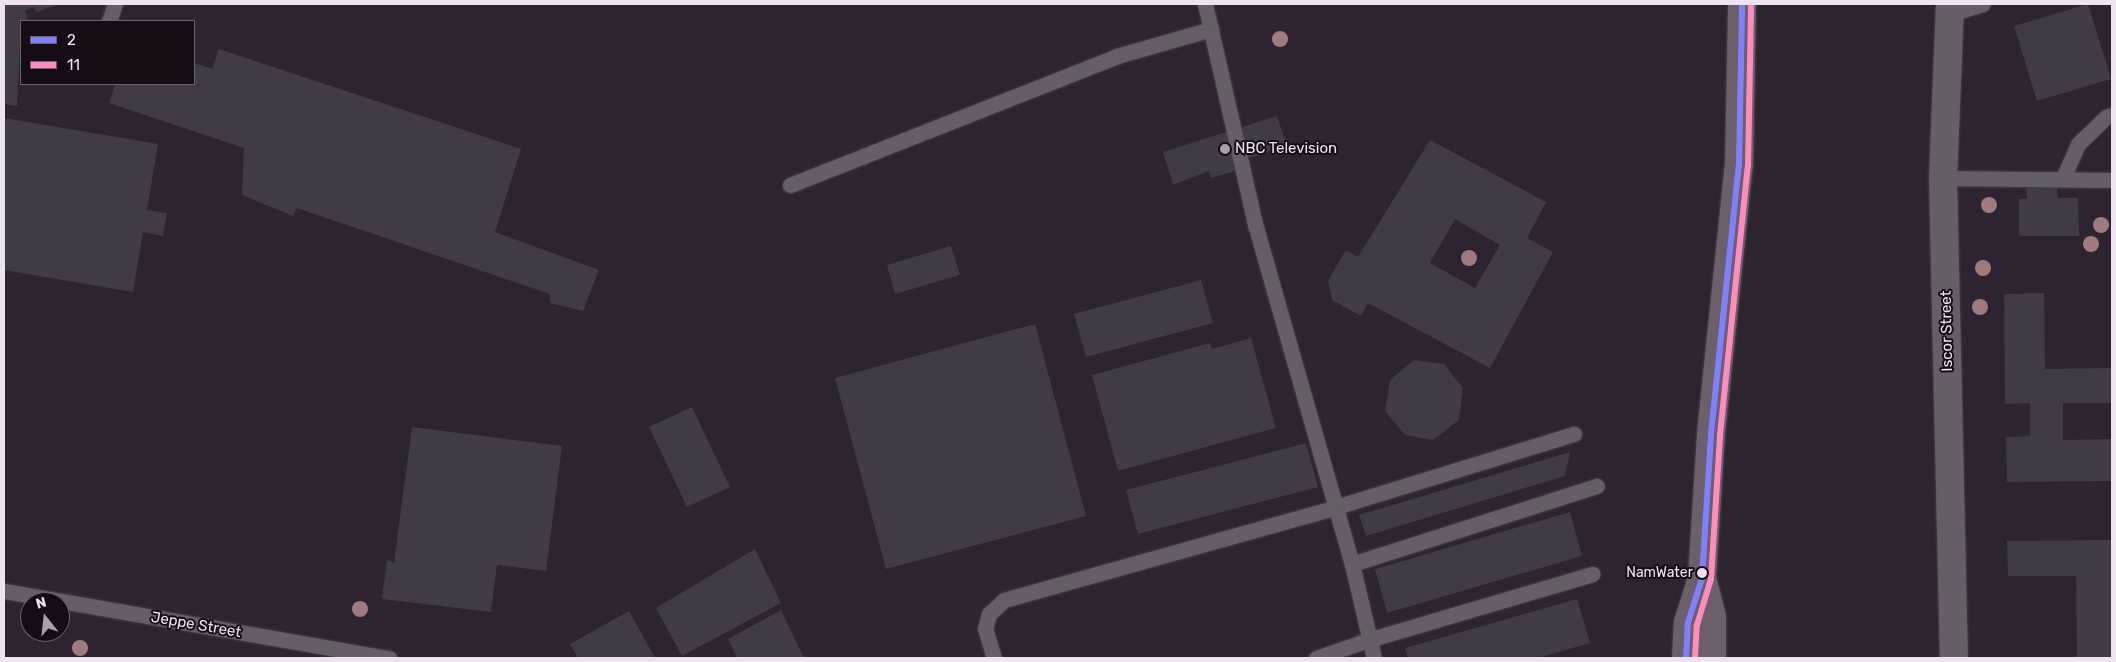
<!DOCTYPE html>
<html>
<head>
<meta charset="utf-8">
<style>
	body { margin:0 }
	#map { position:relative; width:2116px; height:662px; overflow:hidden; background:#2e2330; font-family:Rubik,sans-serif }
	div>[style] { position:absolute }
	.building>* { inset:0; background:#413b47 }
	.roads { filter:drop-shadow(0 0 1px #49404b) drop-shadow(0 0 1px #49404b) }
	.service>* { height:15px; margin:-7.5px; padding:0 7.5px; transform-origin:7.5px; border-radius:7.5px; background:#665e67 }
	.minor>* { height:28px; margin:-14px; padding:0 14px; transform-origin:14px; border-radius:14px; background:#665e67 }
	.secondary>* { height:28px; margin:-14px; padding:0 14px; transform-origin:14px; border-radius:14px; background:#6a5f6b }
	.bus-1>* { height:6px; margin:-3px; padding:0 3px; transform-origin:3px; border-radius:3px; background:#8080ff }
	.bus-2>* { height:6px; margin:-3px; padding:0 3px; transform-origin:3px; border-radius:3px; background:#ff8cbe }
	.trees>* { width:16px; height:16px; margin:-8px; border-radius:50%; background:#9d7b7f }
	.dots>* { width:14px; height:14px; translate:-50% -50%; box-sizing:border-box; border:2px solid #150c16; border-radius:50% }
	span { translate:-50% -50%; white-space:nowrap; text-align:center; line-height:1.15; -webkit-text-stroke:4px #150c16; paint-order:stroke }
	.bus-label { font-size:14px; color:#efe2f1 }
	.right { translate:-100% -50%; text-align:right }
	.poi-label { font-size:15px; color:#efe2f1 }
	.left { translate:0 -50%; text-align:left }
	.street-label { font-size:15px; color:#efe2f1 }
	.frame { position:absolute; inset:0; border:5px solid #efe2f1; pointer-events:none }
	.legend { position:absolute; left:20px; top:20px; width:175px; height:65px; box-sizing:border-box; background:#150c16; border:1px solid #6c626e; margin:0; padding:6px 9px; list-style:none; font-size:15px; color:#efe2f1 }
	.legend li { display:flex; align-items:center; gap:10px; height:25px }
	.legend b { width:25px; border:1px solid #6c626e }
	.north { position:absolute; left:20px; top:592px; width:50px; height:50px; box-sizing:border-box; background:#150c16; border:1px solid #6c626e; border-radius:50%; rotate:344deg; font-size:14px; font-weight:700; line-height:20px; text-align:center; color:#efe2f1 }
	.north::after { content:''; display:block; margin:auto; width:18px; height:22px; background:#ab9fad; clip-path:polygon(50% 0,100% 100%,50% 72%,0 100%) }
</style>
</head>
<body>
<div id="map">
	<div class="building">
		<i style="clip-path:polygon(4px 4px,59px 4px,37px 12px,33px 7px,25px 11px,27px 16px,27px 21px,21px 21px,17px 106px,4px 104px)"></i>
		<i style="clip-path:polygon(2088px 4px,2111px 79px,2037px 101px,2014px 26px)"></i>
		<i style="clip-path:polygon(219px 49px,521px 149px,495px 232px,599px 270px,583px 311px,550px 303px,550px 294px,297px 208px,293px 216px,242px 195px,244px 148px,109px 103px,115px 84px,194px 84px,194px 63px,212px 69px)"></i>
		<i style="clip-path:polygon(1277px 116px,1287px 146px,1237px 162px,1238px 170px,1211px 178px,1209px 171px,1173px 185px,1163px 152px)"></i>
		<i style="clip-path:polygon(4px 118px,158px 144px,147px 210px,167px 213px,163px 236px,143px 232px,133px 292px,4px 270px)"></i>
		<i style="clip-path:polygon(evenodd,1430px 140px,1546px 202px,1527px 238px,1553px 252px,1490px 368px,1368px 303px,1361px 316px,1332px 300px,1328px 281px,1346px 250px,1358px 257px,1430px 140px,1455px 219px,1500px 245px,1475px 288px,1430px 263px,1455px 219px)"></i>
		<i style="clip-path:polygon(2057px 187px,2058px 198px,2078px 198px,2079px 236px,2019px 236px,2019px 199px,2027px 199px,2026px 188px)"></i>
		<i style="clip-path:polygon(951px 246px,960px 275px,895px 294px,887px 265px)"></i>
		<i style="clip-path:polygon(1201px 280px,1213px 323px,1086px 357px,1074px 314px)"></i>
		<i style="clip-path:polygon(2044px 293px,2045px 369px,2112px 368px,2112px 403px,2063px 403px,2063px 440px,2112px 439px,2112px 481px,2007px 482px,2006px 437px,2030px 436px,2030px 403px,2005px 404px,2004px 294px)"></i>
		<i style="clip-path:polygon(1035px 324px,1086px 516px,886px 569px,835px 378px)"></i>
		<i style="clip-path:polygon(1251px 338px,1276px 428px,1118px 471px,1092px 375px,1210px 343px,1212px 349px)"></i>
		<i style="clip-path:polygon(1414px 360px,1444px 364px,1463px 388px,1459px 420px,1433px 440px,1405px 435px,1385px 411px,1390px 380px)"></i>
		<i style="clip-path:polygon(692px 407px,730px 487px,687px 507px,649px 427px)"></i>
		<i style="clip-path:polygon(412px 427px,562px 446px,546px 571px,497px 565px,491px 612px,382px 599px,387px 560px,394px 563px)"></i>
		<i style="clip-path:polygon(1306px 443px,1318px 487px,1138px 534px,1126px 490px)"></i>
		<i style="clip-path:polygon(1570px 452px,1565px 476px,1366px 536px,1359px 515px)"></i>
		<i style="clip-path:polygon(1570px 512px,1582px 556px,1387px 613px,1375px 569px)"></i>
		<i style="clip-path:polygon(2112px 540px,2112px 658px,2077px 658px,2076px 576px,2008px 576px,2007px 541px)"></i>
		<i style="clip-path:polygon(755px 549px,781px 603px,682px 656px,656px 608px)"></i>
		<i style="clip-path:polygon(1577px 599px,1590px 643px,1538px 658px,1408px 658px,1405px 648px)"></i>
		<i style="clip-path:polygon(781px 610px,804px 658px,737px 658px,728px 639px)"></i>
		<i style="clip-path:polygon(629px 611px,655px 658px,578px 658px,570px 644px)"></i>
	</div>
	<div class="roads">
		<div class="service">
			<i style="left:1205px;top:4px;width:226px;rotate:77.2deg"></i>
			<i style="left:1255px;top:224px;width:354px;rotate:74.1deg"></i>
			<i style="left:1352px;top:564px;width:97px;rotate:76.8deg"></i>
			<i style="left:1950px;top:14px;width:34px;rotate:-17deg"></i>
			<i style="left:109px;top:21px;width:18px;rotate:-71deg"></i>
			<i style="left:1943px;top:178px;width:169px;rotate:0.7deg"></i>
			<i style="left:2063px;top:178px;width:37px;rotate:-66deg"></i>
			<i style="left:2078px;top:144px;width:39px;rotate:-44deg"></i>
			<i style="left:2106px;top:117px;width:6px;rotate:-18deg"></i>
			<i style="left:790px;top:185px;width:352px;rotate:-21.5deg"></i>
			<i style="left:1117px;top:56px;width:98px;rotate:-16deg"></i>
			<i style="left:1352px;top:564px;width:257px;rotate:-17.7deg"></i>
			<i style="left:4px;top:591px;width:391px;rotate:9.9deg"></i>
			<i style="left:994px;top:658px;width:30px;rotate:-107deg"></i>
			<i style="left:985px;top:629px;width:16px;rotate:-75deg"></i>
			<i style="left:989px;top:614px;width:21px;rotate:-43deg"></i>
			<i style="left:1004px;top:600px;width:345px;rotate:-15.6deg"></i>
			<i style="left:1336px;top:507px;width:249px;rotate:-17.1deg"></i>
			<i style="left:1316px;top:658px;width:55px;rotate:-19.1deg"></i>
			<i style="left:1368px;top:640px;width:234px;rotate:-16.4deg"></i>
		</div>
		<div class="minor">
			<i style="left:1950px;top:4px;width:174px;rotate:92.3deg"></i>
			<i style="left:1943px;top:178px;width:480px;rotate:88.7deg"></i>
		</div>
		<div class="secondary">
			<i style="left:1702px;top:578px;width:40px;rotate:75.6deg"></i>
			<i style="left:1712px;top:617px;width:41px;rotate:90deg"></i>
			<i style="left:1686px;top:658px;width:35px;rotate:-87deg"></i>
			<i style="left:1688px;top:623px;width:47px;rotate:-72.7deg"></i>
			<i style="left:1702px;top:578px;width:144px;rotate:-86.4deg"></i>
			<i style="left:1711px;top:434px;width:270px;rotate:-84.1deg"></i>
			<i style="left:1739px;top:165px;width:161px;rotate:-88.9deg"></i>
		</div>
	</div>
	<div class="bus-1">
		<i style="left:1686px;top:658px;width:35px;rotate:-87deg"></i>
		<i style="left:1688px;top:623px;width:47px;rotate:-72.7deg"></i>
		<i style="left:1702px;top:578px;width:144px;rotate:-86.4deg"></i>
		<i style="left:1711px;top:434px;width:270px;rotate:-84.1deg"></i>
		<i style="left:1739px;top:165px;width:161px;rotate:-88.9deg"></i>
	</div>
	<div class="bus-2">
		<i style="left:1695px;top:658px;width:33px;rotate:-87deg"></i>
		<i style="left:1697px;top:625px;width:48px;rotate:-73.1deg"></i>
		<i style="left:1711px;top:579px;width:144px;rotate:-86.4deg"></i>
		<i style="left:1720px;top:435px;width:270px;rotate:-84.1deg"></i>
		<i style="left:1748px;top:166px;width:162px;rotate:-88.9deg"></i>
	</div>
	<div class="trees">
		<i style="left:1280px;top:39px"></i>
		<i style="left:1989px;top:205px"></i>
		<i style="left:2101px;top:225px"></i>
		<i style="left:2091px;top:244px"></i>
		<i style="left:1469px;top:258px"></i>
		<i style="left:1983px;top:268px"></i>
		<i style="left:1980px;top:307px"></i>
		<i style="left:360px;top:609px"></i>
		<i style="left:80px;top:648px"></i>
	</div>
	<div class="dots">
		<i style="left:1225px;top:149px;background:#ab9fad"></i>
		<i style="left:1702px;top:573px;background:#efe2f1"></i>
	</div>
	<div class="bus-label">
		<span class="right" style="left:1693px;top:573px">NamWater</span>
	</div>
	<div class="poi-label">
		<span class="left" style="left:1235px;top:149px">NBC Television</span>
	</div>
	<div class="street-label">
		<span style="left:1947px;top:331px;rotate:-91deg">Iscor Street</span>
		<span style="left:196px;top:625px;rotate:10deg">Jeppe Street</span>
	</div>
	<div class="frame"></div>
	<ul class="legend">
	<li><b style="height:6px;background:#8080ff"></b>2</li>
	<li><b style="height:6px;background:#ff8cbe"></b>11</li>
	</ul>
	<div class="north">N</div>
</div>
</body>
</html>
